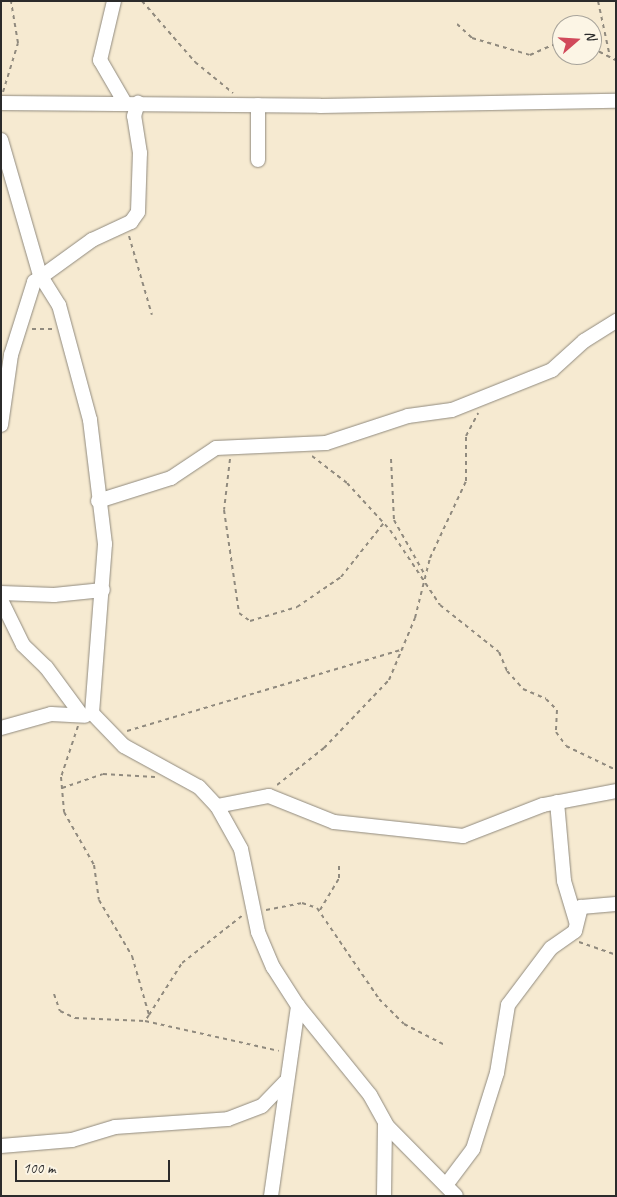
<!DOCTYPE html>
<html>
<head>
<meta charset="utf-8">
<style>
	body { margin:0 }
	#map { position:relative; width:617px; height:1197px; overflow:hidden; background:#f6ead1; font-family:Caveat,sans-serif }
	div>[style] { position:absolute }
	.path>* { height:2px; margin-top:-1px; transform-origin:0; background:repeating-linear-gradient(90deg,#908a7e 0 4px,transparent 0 8px) }
	.roads { filter:drop-shadow(0 0 1px #908a7e) drop-shadow(0 0 1px #908a7e) }
	.minor>* { height:14px; margin:-7px; padding:0 7px; transform-origin:7px; border-radius:7px; background:#fff }
	span { translate:-50% -50%; white-space:nowrap; text-align:center; line-height:1.15; -webkit-text-stroke:5px #fcf5e5; paint-order:stroke }
	.frame { position:absolute; inset:0; border:2px solid #2b2b2b; pointer-events:none }
	.north { position:absolute; left:552px; top:15px; width:50px; height:50px; box-sizing:border-box; background:#fcf5e5; border:1px solid #a8a49b; border-radius:50%; rotate:71deg; font-size:14px; font-weight:700; line-height:20px; text-align:center; color:#2b2b2b }
	.north::after { content:''; display:block; margin:auto; width:18px; height:22px; background:#d1495b; clip-path:polygon(50% 0,100% 100%,50% 72%,0 100%) }
	.scale { position:absolute; left:15px; top:1160px; width:155px; height:22px; box-sizing:border-box; border:2px solid #2b2b2b; border-top:0; padding-left:6px; font-size:15px; line-height:18px; white-space:nowrap; color:#2b2b2b; -webkit-text-stroke:4px #fcf5e5; paint-order:stroke }
</style>
</head>
<body>
<div id="map">
	<div class="path">
		<i style="left:142px;top:1px;width:81px;rotate:49deg"></i>
		<i style="left:195px;top:62px;width:49px;rotate:39.2deg"></i>
		<i style="left:598px;top:1px;width:57px;rotate:77.9deg"></i>
		<i style="left:457px;top:24px;width:21px;rotate:43deg"></i>
		<i style="left:472px;top:38px;width:60px;rotate:16.3deg"></i>
		<i style="left:530px;top:55px;width:35px;rotate:-24deg"></i>
		<i style="left:592px;top:48px;width:27px;rotate:27deg"></i>
		<i style="left:3px;top:92px;width:51px;rotate:-73deg"></i>
		<i style="left:18px;top:43px;width:43px;rotate:-99.5deg"></i>
		<i style="left:129px;top:236px;width:82px;rotate:73.8deg"></i>
		<i style="left:32px;top:329px;width:20px"></i>
		<i style="left:312px;top:456px;width:44px;rotate:37.6deg"></i>
		<i style="left:347px;top:483px;width:64px;rotate:47.5deg"></i>
		<i style="left:390px;top:530px;width:90px;rotate:56.3deg"></i>
		<i style="left:440px;top:605px;width:75px;rotate:38.5deg"></i>
		<i style="left:499px;top:652px;width:21px;rotate:67deg"></i>
		<i style="left:507px;top:671px;width:24px;rotate:48deg"></i>
		<i style="left:523px;top:689px;width:25px;rotate:23deg"></i>
		<i style="left:546px;top:699px;width:16px;rotate:45deg"></i>
		<i style="left:557px;top:710px;width:22px;rotate:93deg"></i>
		<i style="left:556px;top:732px;width:17px;rotate:54deg"></i>
		<i style="left:566px;top:746px;width:55px;rotate:25.6deg"></i>
		<i style="left:230px;top:459px;width:51px;rotate:96.7deg"></i>
		<i style="left:224px;top:510px;width:104px;rotate:81.7deg"></i>
		<i style="left:239px;top:613px;width:14px;rotate:36deg"></i>
		<i style="left:250px;top:621px;width:49px;rotate:-16.6deg"></i>
		<i style="left:297px;top:607px;width:53px;rotate:-34.3deg"></i>
		<i style="left:341px;top:577px;width:68px;rotate:-51.6deg"></i>
		<i style="left:391px;top:459px;width:61px;rotate:87.2deg"></i>
		<i style="left:394px;top:520px;width:63px;rotate:60.6deg"></i>
		<i style="left:78px;top:726px;width:54px;rotate:108.4deg"></i>
		<i style="left:61px;top:777px;width:35px;rotate:85deg"></i>
		<i style="left:64px;top:812px;width:61px;rotate:60.5deg"></i>
		<i style="left:94px;top:865px;width:35px;rotate:82deg"></i>
		<i style="left:99px;top:900px;width:65px;rotate:59.5deg"></i>
		<i style="left:132px;top:956px;width:61px;rotate:73.9deg"></i>
		<i style="left:149px;top:1015px;width:7px;rotate:124deg"></i>
		<i style="left:127px;top:731px;width:288px;rotate:-16.5deg"></i>
		<i style="left:277px;top:785px;width:60px;rotate:-38.2deg"></i>
		<i style="left:324px;top:748px;width:94px;rotate:-46.3deg"></i>
		<i style="left:389px;top:680px;width:67px;rotate:-67.2deg"></i>
		<i style="left:415px;top:618px;width:62px;rotate:-76deg"></i>
		<i style="left:430px;top:558px;width:85px;rotate:-64.9deg"></i>
		<i style="left:466px;top:481px;width:45px;rotate:-90deg"></i>
		<i style="left:466px;top:436px;width:26px;rotate:-62deg"></i>
		<i style="left:62px;top:788px;width:43px;rotate:-18.9deg"></i>
		<i style="left:103px;top:774px;width:52px;rotate:3.3deg"></i>
		<i style="left:266px;top:910px;width:37px;rotate:-11deg"></i>
		<i style="left:302px;top:903px;width:16px;rotate:18deg"></i>
		<i style="left:317px;top:908px;width:110px;rotate:55.7deg"></i>
		<i style="left:379px;top:999px;width:35px;rotate:45deg"></i>
		<i style="left:404px;top:1024px;width:44px;rotate:27.1deg"></i>
		<i style="left:320px;top:910px;width:37px;rotate:-59deg"></i>
		<i style="left:339px;top:878px;width:15px;rotate:-90deg"></i>
		<i style="left:579px;top:942px;width:39px;rotate:19deg"></i>
		<i style="left:54px;top:994px;width:18px;rotate:71deg"></i>
		<i style="left:60px;top:1011px;width:17px;rotate:25deg"></i>
		<i style="left:75px;top:1018px;width:70px;rotate:2.5deg"></i>
		<i style="left:145px;top:1021px;width:137px;rotate:12.6deg"></i>
		<i style="left:149px;top:1015px;width:62px;rotate:-57.6deg"></i>
		<i style="left:182px;top:963px;width:78px;rotate:-38.2deg"></i>
	</div>
	<div class="roads">
		<div class="minor">
			<i style="left:114px;top:1px;width:61px;rotate:103.3deg"></i>
			<i style="left:100px;top:60px;width:50px;rotate:59.8deg"></i>
			<i style="left:1px;top:103px;width:319px;rotate:0.5deg"></i>
			<i style="left:320px;top:106px;width:296px;rotate:-1deg"></i>
			<i style="left:258px;top:105px;width:55px;rotate:90deg"></i>
			<i style="left:1px;top:140px;width:141px;rotate:73.9deg"></i>
			<i style="left:40px;top:275px;width:36px;rotate:58deg"></i>
			<i style="left:59px;top:305px;width:119px;rotate:74.9deg"></i>
			<i style="left:90px;top:420px;width:125px;rotate:83.1deg"></i>
			<i style="left:105px;top:544px;width:169px;rotate:94.4deg"></i>
			<i style="left:92px;top:713px;width:46px;rotate:45.9deg"></i>
			<i style="left:124px;top:746px;width:85px;rotate:28.7deg"></i>
			<i style="left:199px;top:787px;width:26px;rotate:47deg"></i>
			<i style="left:217px;top:806px;width:49px;rotate:60.8deg"></i>
			<i style="left:241px;top:849px;width:85px;rotate:78.4deg"></i>
			<i style="left:258px;top:932px;width:38px;rotate:67deg"></i>
			<i style="left:273px;top:967px;width:46px;rotate:57.3deg"></i>
			<i style="left:298px;top:1006px;width:114px;rotate:51deg"></i>
			<i style="left:370px;top:1095px;width:35px;rotate:61deg"></i>
			<i style="left:387px;top:1126px;width:98px;rotate:45.4deg"></i>
			<i style="left:1px;top:425px;width:71px;rotate:-81.9deg"></i>
			<i style="left:11px;top:355px;width:77px;rotate:-72.5deg"></i>
			<i style="left:34px;top:282px;width:72px;rotate:-35.9deg"></i>
			<i style="left:92px;top:240px;width:43px;rotate:-24.8deg"></i>
			<i style="left:131px;top:222px;width:12px;rotate:-55deg"></i>
			<i style="left:138px;top:212px;width:59px;rotate:-88.1deg"></i>
			<i style="left:140px;top:153px;width:37px;rotate:-99deg"></i>
			<i style="left:134px;top:116px;width:14px;rotate:-73deg"></i>
			<i style="left:98px;top:501px;width:77px;rotate:-17.5deg"></i>
			<i style="left:171px;top:478px;width:54px;rotate:-33.7deg"></i>
			<i style="left:216px;top:448px;width:110px;rotate:-2.6deg"></i>
			<i style="left:326px;top:443px;width:86px;rotate:-18.2deg"></i>
			<i style="left:408px;top:416px;width:44px;rotate:-7.8deg"></i>
			<i style="left:452px;top:410px;width:108px;rotate:-21.8deg"></i>
			<i style="left:552px;top:370px;width:43px;rotate:-42.2deg"></i>
			<i style="left:584px;top:341px;width:38px;rotate:-32deg"></i>
			<i style="left:1px;top:593px;width:53px;rotate:2.2deg"></i>
			<i style="left:54px;top:595px;width:49px;rotate:-5.8deg"></i>
			<i style="left:1px;top:600px;width:50px;rotate:63.9deg"></i>
			<i style="left:23px;top:645px;width:32px;rotate:44deg"></i>
			<i style="left:46px;top:667px;width:57px;rotate:53.5deg"></i>
			<i style="left:1px;top:728px;width:52px;rotate:-15.6deg"></i>
			<i style="left:51px;top:714px;width:34px;rotate:3deg"></i>
			<i style="left:557px;top:802px;width:79px;rotate:84.9deg"></i>
			<i style="left:564px;top:881px;width:42px;rotate:73.3deg"></i>
			<i style="left:217px;top:806px;width:53px;rotate:-10.9deg"></i>
			<i style="left:269px;top:796px;width:70px;rotate:21.8deg"></i>
			<i style="left:334px;top:822px;width:130px;rotate:6.2deg"></i>
			<i style="left:463px;top:836px;width:86px;rotate:-21.2deg"></i>
			<i style="left:543px;top:805px;width:74px;rotate:-10.9deg"></i>
			<i style="left:1px;top:1146px;width:71px;rotate:-4.8deg"></i>
			<i style="left:72px;top:1140px;width:45px;rotate:-16.8deg"></i>
			<i style="left:115px;top:1127px;width:113px;rotate:-4deg"></i>
			<i style="left:228px;top:1119px;width:36px;rotate:-21deg"></i>
			<i style="left:262px;top:1106px;width:33px;rotate:-46deg"></i>
			<i style="left:446px;top:1185px;width:45px;rotate:-53.1deg"></i>
			<i style="left:473px;top:1149px;width:80px;rotate:-72.5deg"></i>
			<i style="left:497px;top:1073px;width:69px;rotate:-80.8deg"></i>
			<i style="left:508px;top:1005px;width:71px;rotate:-53deg"></i>
			<i style="left:551px;top:948px;width:29px;rotate:-35deg"></i>
			<i style="left:575px;top:931px;width:25px;rotate:-76deg"></i>
			<i style="left:581px;top:907px;width:35px;rotate:-5deg"></i>
			<i style="left:271px;top:1196px;width:192px;rotate:-81.9deg"></i>
			<i style="left:384px;top:1196px;width:73px;rotate:-89.2deg"></i>
		</div>
	</div>
	<div class="frame"></div>
	<div class="north">N</div>
	<div class="scale">100 m</div>
</div>
</body>
</html>
